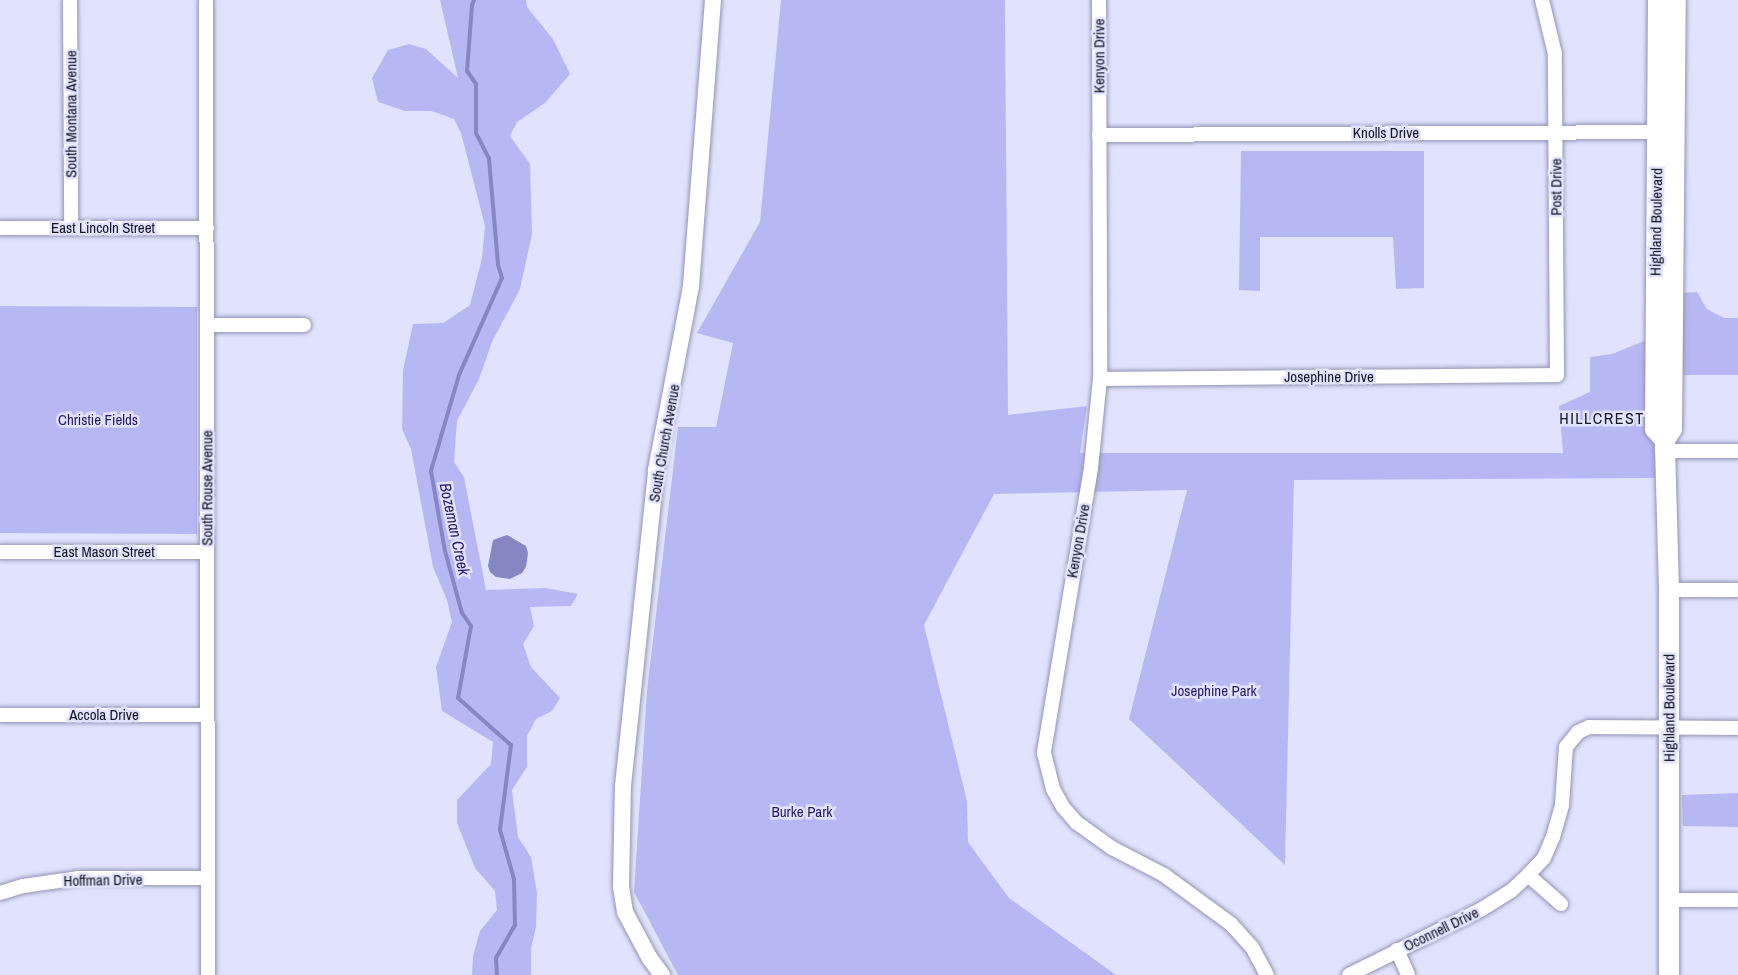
<!DOCTYPE html>
<html>
<head>
<meta charset="utf-8">
<style>
	body { margin:0 }
	#map { position:relative; width:1738px; height:975px; overflow:hidden; background:#e1e3fe; font-family:"Archivo Narrow",sans-serif }
	div>[style] { position:absolute }
	.green>* { inset:0; background:#b7b8f3 }
	.water>* { inset:0; background:#8686c2 }
	.stream>* { height:4px; margin:-2px; padding:0 2px; transform-origin:2px; border-radius:2px; background:#8686c2 }
	.roads { filter:drop-shadow(0 0 2px #9394b4) drop-shadow(0 0 2px #9394b4) }
	.minor>* { height:14px; margin:-7px; padding:0 7px; transform-origin:7px; border-radius:7px; background:#fff }
	.tertiary>* { height:16px; margin:-8px; padding:0 8px; transform-origin:8px; border-radius:8px; background:#fff }
	.secondary>* { height:20px; margin:-10px; padding:0 10px; transform-origin:10px; border-radius:10px; background:#fff }
	span { translate:-50% -50%; white-space:nowrap; text-align:center; line-height:1.15; -webkit-text-stroke:5px #e1e3fe; paint-order:stroke }
	.street-label { font-size:15px; color:#161622 }
	.park-label { font-size:15px; color:#261960 }
	.neighbourhood-label { font-size:16px; color:#161622; letter-spacing:1.5px }
	.water-label { font-size:16px; color:#291e65; font-style:italic }
</style>
</head>
<body>
<div id="map">
	<div class="green">
		<i style="clip-path:polygon(440px 0,526px 0,527px 7px,553px 39px,570px 74px,545px 103px,517px 122px,510px 136px,530px 164px,532px 234px,520px 289px,492px 342px,479px 379px,457px 421px,454px 462px,464px 477px,486px 590px,546px 588px,578px 594px,571px 606px,530px 607px,534px 626px,523px 644px,531px 667px,560px 698px,552px 711px,536px 719px,527px 736px,527px 767px,512px 790px,518px 837px,531px 857px,537px 893px,536px 927px,531px 949px,531px 975px,472px 975px,473px 956px,480px 931px,497px 910px,495px 891px,475px 868px,457px 823px,457px 800px,491px 764px,493px 742px,442px 711px,436px 667px,452px 622px,447px 600px,433px 567px,411px 449px,402px 429px,403px 370px,413px 324px,443px 323px,470px 305px,482px 258px,485px 226px,461px 133px,454px 119px,431px 111px,405px 111px,378px 102px,372px 78px,388px 50px,409px 44px,426px 49px,458px 78px)"></i>
		<i style="clip-path:polygon(781px 0,1005px 0,1008px 415px,1087px 406px,1080px 453px,1563px 453px,1559px 406px,1590px 392px,1590px 357px,1612px 354px,1654px 337px,1656px 478px,1294px 480px,1285px 865px,1129px 719px,1187px 490px,994px 494px,924px 625px,967px 801px,968px 842px,1009px 898px,1116px 975px,678px 975px,634px 892px,647px 691px,678px 427px,716px 427px,733px 343px,697px 333px,760px 222px)"></i>
		<i style="clip-path:polygon(1241px 151px,1424px 151px,1424px 288px,1396px 289px,1393px 237px,1260px 237px,1260px 291px,1239px 290px)"></i>
		<i style="clip-path:polygon(1697px 292px,1707px 309px,1724px 318px,1738px 318px,1738px 375px,1680px 375px,1682px 293px)"></i>
		<i style="clip-path:polygon(0 306px,197px 307px,197px 534px,0 533px)"></i>
		<i style="clip-path:polygon(1738px 793px,1738px 827px,1683px 826px,1682px 795px)"></i>
	</div>
	<div class="water">
		<i style="clip-path:polygon(507px 535px,526px 546px,528px 553px,526px 567px,522px 573px,510px 579px,496px 577px,490px 572px,488px 566px,493px 540px)"></i>
	</div>
	<div class="stream">
		<i style="left:474px;top:0;width:5px;rotate:112deg"></i>
		<i style="left:472px;top:5px;width:66px;rotate:94.3deg"></i>
		<i style="left:467px;top:71px;width:16px;rotate:55deg"></i>
		<i style="left:476px;top:84px;width:49px;rotate:90deg"></i>
		<i style="left:476px;top:133px;width:29px;rotate:63deg"></i>
		<i style="left:489px;top:159px;width:106px;rotate:85.1deg"></i>
		<i style="left:498px;top:265px;width:14px;rotate:73deg"></i>
		<i style="left:502px;top:278px;width:106px;rotate:113.9deg"></i>
		<i style="left:459px;top:375px;width:100px;rotate:106.3deg"></i>
		<i style="left:431px;top:471px;width:81px;rotate:80.1deg"></i>
		<i style="left:445px;top:551px;width:64px;rotate:74.7deg"></i>
		<i style="left:462px;top:613px;width:16px;rotate:55deg"></i>
		<i style="left:471px;top:626px;width:73px;rotate:100.2deg"></i>
		<i style="left:458px;top:698px;width:71px;rotate:41.6deg"></i>
		<i style="left:511px;top:745px;width:86px;rotate:97.4deg"></i>
		<i style="left:500px;top:830px;width:51px;rotate:74.1deg"></i>
		<i style="left:514px;top:879px;width:46px;rotate:88.8deg"></i>
		<i style="left:515px;top:925px;width:38px;rotate:120deg"></i>
		<i style="left:496px;top:958px;width:17px;rotate:87deg"></i>
	</div>
	<div class="roads">
		<div class="minor">
			<i style="left:70px;top:0;width:228px;rotate:89.7deg"></i>
			<i style="left:206px;top:0;width:975px;rotate:89.88deg"></i>
			<i style="left:1099px;top:0;width:379px;rotate:89.8deg"></i>
			<i style="left:1100px;top:379px;width:89px;rotate:95.8deg"></i>
			<i style="left:1091px;top:468px;width:289px;rotate:99.4deg"></i>
			<i style="left:1044px;top:753px;width:37px;rotate:76deg"></i>
			<i style="left:1053px;top:789px;width:21px;rotate:61deg"></i>
			<i style="left:1063px;top:807px;width:21px;rotate:49deg"></i>
			<i style="left:1077px;top:823px;width:43px;rotate:35.5deg"></i>
			<i style="left:1112px;top:848px;width:59px;rotate:27.4deg"></i>
			<i style="left:1164px;top:875px;width:83px;rotate:36.2deg"></i>
			<i style="left:1231px;top:924px;width:31px;rotate:48deg"></i>
			<i style="left:1252px;top:947px;width:32px;rotate:62deg"></i>
			<i style="left:1099px;top:135px;width:565px;rotate:-0.3deg"></i>
			<i style="left:0;top:228px;width:207px"></i>
			<i style="left:207px;top:325px;width:97px"></i>
			<i style="left:1100px;top:379px;width:457px;rotate:-0.5deg"></i>
			<i style="left:1557px;top:375px;width:321px;rotate:-90.4deg"></i>
			<i style="left:1555px;top:54px;width:56px;rotate:-103.5deg"></i>
			<i style="left:1665px;top:451px;width:73px"></i>
			<i style="left:0;top:552px;width:207px"></i>
			<i style="left:1669px;top:590px;width:69px"></i>
			<i style="left:0;top:715px;width:207px"></i>
			<i style="left:1528px;top:875px;width:44px;rotate:41.3deg"></i>
			<i style="left:0;top:893px;width:24px;rotate:-17deg"></i>
			<i style="left:23px;top:886px;width:57px;rotate:-8.1deg"></i>
			<i style="left:79px;top:878px;width:129px"></i>
			<i style="left:1669px;top:900px;width:69px"></i>
			<i style="left:1397px;top:950px;width:27px;rotate:66deg"></i>
			<i style="left:1349px;top:975px;width:148px;rotate:-26.4deg"></i>
			<i style="left:1482px;top:909px;width:34px;rotate:-32deg"></i>
			<i style="left:1511px;top:891px;width:23px;rotate:-43deg"></i>
			<i style="left:1528px;top:875px;width:23px;rotate:-47deg"></i>
			<i style="left:1544px;top:858px;width:23px;rotate:-67deg"></i>
			<i style="left:1553px;top:837px;width:33px;rotate:-74deg"></i>
			<i style="left:1562px;top:805px;width:58px;rotate:-86.1deg"></i>
			<i style="left:1566px;top:747px;width:19px;rotate:-51deg"></i>
			<i style="left:1578px;top:732px;width:12px;rotate:-24deg"></i>
			<i style="left:1589px;top:727px;width:149px;rotate:0.4deg"></i>
		</div>
		<div class="tertiary">
			<i style="left:662px;top:975px;width:22px;rotate:-126deg"></i>
			<i style="left:649px;top:957px;width:51px;rotate:-118.1deg"></i>
			<i style="left:625px;top:912px;width:25px;rotate:-99deg"></i>
			<i style="left:621px;top:887px;width:101px;rotate:-88.9deg"></i>
			<i style="left:623px;top:786px;width:318px;rotate:-84deg"></i>
			<i style="left:656px;top:470px;width:187px;rotate:-79.2deg"></i>
			<i style="left:691px;top:286px;width:287px;rotate:-85.6deg"></i>
		</div>
		<div class="secondary">
			<i style="left:1658px;top:0;width:429px;rotate:90.4deg"></i>
			<i style="left:1655px;top:429px;width:15px;rotate:48deg"></i>
			<i style="left:1669px;top:975px;width:385px;rotate:-90deg"></i>
			<i style="left:1669px;top:590px;width:139px;rotate:-91.6deg"></i>
			<i style="left:1665px;top:451px;width:11px;rotate:-90deg"></i>
			<i style="left:1665px;top:440px;width:13px;rotate:-58deg"></i>
			<i style="left:1672px;top:429px;width:429px;rotate:-89.5deg"></i>
		</div>
	</div>
	<div class="street-label">
		<span style="left:1099px;top:56px;rotate:-90deg">Kenyon Drive</span>
		<span style="left:71px;top:114px;rotate:-90deg">South Montana Avenue</span>
		<span style="left:1386px;top:133px">Knolls Drive</span>
		<span style="left:1556px;top:187px;rotate:-90deg">Post Drive</span>
		<span style="left:1656px;top:222px;rotate:-89deg">Highland Boulevard</span>
		<span style="left:103px;top:228px">East Lincoln Street</span>
		<span style="left:1329px;top:377px">Josephine Drive</span>
		<span style="left:664px;top:443px;rotate:-80deg">South Church Avenue</span>
		<span style="left:207px;top:488px;rotate:-90deg">South Rouse Avenue</span>
		<span style="left:1078px;top:541px;rotate:-80deg">Kenyon Drive</span>
		<span style="left:104px;top:552px">East Mason Street</span>
		<span style="left:1669px;top:708px;rotate:-90deg">Highland Boulevard</span>
		<span style="left:104px;top:715px">Accola Drive</span>
		<span style="left:103px;top:880px;rotate:-1deg">Hoffman Drive</span>
		<span style="left:1441px;top:929px;rotate:-26deg">Oconnell Drive</span>
	</div>
	<div class="park-label">
		<span style="left:98px;top:420px">Christie Fields</span>
		<span style="left:1214px;top:691px">Josephine Park</span>
		<span style="left:802px;top:812px">Burke Park</span>
	</div>
	<div class="neighbourhood-label">
		<span style="left:1602px;top:418px">HILLCREST</span>
	</div>
	<div class="water-label">
		<span style="left:455px;top:529px;rotate:78deg">Bozeman Creek</span>
	</div>
</div>
</body>
</html>
